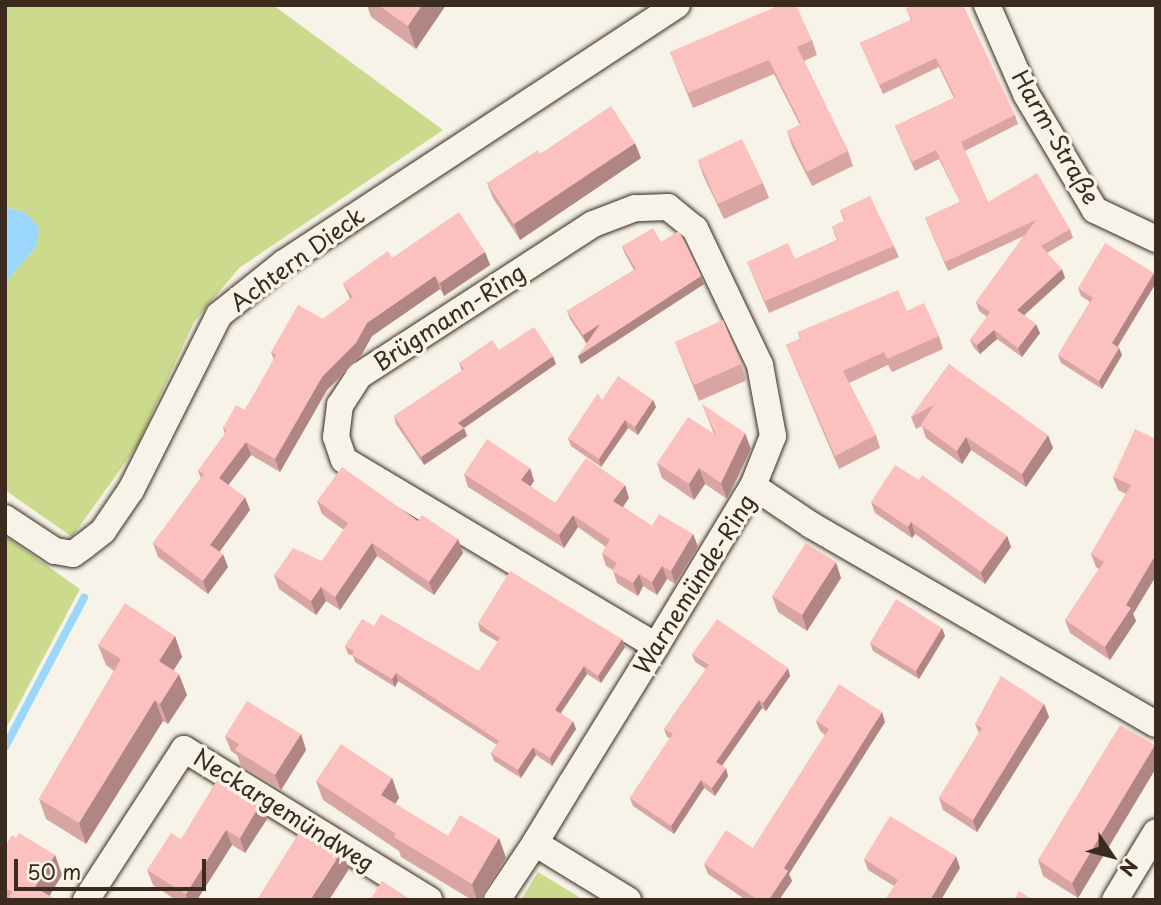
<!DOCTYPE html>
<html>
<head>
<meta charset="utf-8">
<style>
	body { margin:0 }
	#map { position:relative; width:1161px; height:905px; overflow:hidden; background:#f7f3e8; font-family:"Playpen Sans",sans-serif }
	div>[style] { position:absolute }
	.green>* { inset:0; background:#cbda8d }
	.water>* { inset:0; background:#9bd7fc }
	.stream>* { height:8px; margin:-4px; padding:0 4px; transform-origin:4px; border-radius:4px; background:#9bd7fc }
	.roads { filter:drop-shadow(0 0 2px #3b2a1e) drop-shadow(0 0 2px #3b2a1e) }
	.minor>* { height:26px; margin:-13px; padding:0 13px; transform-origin:13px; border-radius:13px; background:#f7f3e8 }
	.wall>* { inset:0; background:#d9a5a3 }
	.shaded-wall>* { inset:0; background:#b08685 }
	.building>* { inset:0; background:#fcc0be }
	span { translate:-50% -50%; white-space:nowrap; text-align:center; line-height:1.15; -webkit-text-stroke:7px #f7f3e8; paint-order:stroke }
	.street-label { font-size:23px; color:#3b2a1e }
	.frame { position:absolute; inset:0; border:7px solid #3b2a1e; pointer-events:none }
	.north { position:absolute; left:1077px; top:821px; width:70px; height:70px; -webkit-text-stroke:5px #f7f3e8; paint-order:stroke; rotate:125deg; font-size:19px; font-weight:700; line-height:28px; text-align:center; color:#3b2a1e }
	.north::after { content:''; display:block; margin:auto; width:24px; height:32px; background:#3b2a1e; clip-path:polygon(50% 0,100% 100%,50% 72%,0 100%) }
	.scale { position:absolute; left:14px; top:859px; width:192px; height:32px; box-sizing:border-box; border:4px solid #3b2a1e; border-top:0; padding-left:9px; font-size:21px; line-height:24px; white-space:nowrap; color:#3b2a1e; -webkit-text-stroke:5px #f7f3e8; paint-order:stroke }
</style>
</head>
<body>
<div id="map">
	<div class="green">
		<i style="clip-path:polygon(5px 5px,273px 5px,443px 130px,239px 268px,194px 322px,137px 446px,72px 537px,5px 490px,5px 283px,36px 247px,26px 213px,5px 207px)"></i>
		<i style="clip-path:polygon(5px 536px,80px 589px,5px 730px)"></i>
		<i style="clip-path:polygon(538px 872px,584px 900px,521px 900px)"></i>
	</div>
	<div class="water">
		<i style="clip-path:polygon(5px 207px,26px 213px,39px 228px,36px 247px,5px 283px)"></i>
	</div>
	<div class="stream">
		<i style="left:5px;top:747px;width:169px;rotate:-62.1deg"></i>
	</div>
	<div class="roads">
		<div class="minor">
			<i style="left:987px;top:5px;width:97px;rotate:66.3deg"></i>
			<i style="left:1026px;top:94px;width:135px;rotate:59.3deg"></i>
			<i style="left:1095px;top:210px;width:68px;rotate:25.4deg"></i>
			<i style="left:753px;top:486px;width:70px;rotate:33.9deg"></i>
			<i style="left:811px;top:525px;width:398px;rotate:30deg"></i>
			<i style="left:5px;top:518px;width:60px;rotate:33.4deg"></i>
			<i style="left:55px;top:551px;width:18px;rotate:9deg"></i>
			<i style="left:73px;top:554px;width:14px;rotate:-36deg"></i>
			<i style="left:84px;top:546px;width:24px;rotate:-38deg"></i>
			<i style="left:103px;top:531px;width:50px;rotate:-55.7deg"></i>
			<i style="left:131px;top:490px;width:196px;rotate:-63.3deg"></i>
			<i style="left:219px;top:315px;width:83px;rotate:-38.7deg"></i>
			<i style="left:284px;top:263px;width:470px;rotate:-33.3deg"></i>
			<i style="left:86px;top:900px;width:180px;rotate:-57deg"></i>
			<i style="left:184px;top:749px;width:288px;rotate:31.6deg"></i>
			<i style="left:497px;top:900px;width:69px;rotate:-56.3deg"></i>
			<i style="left:628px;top:900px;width:109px;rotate:-148.5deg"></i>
			<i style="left:535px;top:843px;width:71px;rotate:-58.8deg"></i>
			<i style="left:572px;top:782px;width:160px;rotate:-58.3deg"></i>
			<i style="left:656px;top:646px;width:187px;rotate:-58.8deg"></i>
			<i style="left:753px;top:486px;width:54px;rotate:-68.2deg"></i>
			<i style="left:773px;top:436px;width:72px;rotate:-100.4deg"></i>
			<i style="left:760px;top:365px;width:151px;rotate:-115.5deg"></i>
			<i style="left:695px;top:229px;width:35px;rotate:-141deg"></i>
			<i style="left:668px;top:207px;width:33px;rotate:178deg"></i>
			<i style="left:635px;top:208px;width:45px;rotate:159.1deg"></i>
			<i style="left:593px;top:224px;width:279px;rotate:147deg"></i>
			<i style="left:359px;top:376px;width:35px;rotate:123deg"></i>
			<i style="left:340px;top:405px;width:32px;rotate:97deg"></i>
			<i style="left:336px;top:437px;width:24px;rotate:71deg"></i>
			<i style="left:344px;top:460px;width:363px;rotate:30.8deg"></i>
			<i style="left:1115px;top:900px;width:79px;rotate:-58.9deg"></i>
		</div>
	</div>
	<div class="wall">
		<i style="clip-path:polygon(367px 5px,446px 5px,416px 49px,371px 17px)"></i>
		<i style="clip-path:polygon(906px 8px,1015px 115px,1018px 124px,965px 151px,988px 202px,1070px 229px,1073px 238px,1047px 253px,1065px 278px,1024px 315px,1040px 333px,1022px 357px,997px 339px,980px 354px,974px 348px,970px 340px,987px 317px,979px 311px,976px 302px,1024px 236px,948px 271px,925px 218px,960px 202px,939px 159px,915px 171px,895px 126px,954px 98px,939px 67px,883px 94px,860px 43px,911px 20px)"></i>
		<i style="clip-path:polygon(812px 40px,817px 55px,804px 61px,848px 151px,853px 166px,812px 186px,792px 146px,787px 131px,800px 125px,774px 74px,693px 108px,670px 52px)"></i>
		<i style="clip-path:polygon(540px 154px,641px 158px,520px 240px,493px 198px,487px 183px)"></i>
		<i style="clip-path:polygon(698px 160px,763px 183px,769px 198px,724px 219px,703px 175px)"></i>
		<i style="clip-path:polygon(840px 210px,894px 246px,899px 257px,769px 313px,747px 262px,795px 259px,837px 240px,832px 227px,844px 221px)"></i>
		<i style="clip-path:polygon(661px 242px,704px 284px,581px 364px,578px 356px,588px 342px,586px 343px,570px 319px,567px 311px,634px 270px,625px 254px,622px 246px)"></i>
		<i style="clip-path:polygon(485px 252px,490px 265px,444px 296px,440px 289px,372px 336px,361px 356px,327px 390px,280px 472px,251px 455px,228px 485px,250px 510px,219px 552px,228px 567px,208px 594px,158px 557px,153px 543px,201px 478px,198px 471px,225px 434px,223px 428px,245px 410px,274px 360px,271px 352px,323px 319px,350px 299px,343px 283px,392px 258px)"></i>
		<i style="clip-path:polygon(1154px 273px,1156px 277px,1156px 283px,1117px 346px,1119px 348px,1122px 355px,1102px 389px,1061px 363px,1058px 355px,1090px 302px,1081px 296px,1078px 288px)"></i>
		<i style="clip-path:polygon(907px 311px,939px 336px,943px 349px,892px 372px,888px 365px,849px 383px,876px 435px,880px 448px,839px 469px,786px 345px,800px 339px,798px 332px)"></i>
		<i style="clip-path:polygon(675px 342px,741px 364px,747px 380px,699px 401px)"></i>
		<i style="clip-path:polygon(499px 350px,556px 364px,464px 428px,467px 436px,424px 465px,396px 424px,394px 416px,462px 371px,459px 363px)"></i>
		<i style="clip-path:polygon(949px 364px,1053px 448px,1026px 487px,971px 450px,962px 464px,926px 438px,922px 426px,916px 429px,911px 417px)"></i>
		<i style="clip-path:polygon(602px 400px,653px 400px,656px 407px,638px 435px,628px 428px,601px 467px,571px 446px,568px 438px)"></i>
		<i style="clip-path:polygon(702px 404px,751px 449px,727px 499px,705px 484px,694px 500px,662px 478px,657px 463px,714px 434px)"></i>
		<i style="clip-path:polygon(1156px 439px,1156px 576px,1133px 614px,1136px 621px,1110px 660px,1070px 633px,1065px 620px,1099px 569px,1096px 567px,1091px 554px,1126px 494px,1118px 490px,1113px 477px)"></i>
		<i style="clip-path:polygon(530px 468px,534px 481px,530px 486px,555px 503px,629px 498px,623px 507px,652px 526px,693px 534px,698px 547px,675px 584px,667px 579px,657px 595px,643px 586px,638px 596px,617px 583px,613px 570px,606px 566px,602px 553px,606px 547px,578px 527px,564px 548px,468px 487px,464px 474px)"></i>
		<i style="clip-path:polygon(919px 480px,1007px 536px,1011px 547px,985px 584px,915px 534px,912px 538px,875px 513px,871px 502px)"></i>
		<i style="clip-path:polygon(317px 501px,418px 521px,458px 539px,463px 553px,434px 595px,377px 556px,340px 610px,326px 601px,316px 615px,279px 589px,274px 575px,322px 561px,344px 530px,322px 514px)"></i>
		<i style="clip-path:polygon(841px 578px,807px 631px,778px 612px,772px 596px)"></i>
		<i style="clip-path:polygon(478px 623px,622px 639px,625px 647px,601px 683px,587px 674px,561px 713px,576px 729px,552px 766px,536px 755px,521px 778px,494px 761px,491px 753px,497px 745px,398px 681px,395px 687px,355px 662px,353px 656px,348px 654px,345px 646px,374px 626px,479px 671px,498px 642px,480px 631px)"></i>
		<i style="clip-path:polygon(942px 628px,945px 636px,919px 679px,873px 651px,870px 643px)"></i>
		<i style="clip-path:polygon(175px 636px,182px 657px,173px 671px,187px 695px,168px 724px,163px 721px,86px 844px,46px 819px,39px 799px,114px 671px,106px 665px,98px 645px)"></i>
		<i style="clip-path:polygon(692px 654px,790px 676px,766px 711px,762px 708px,722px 766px,728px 776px,715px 796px,704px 788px,674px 834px,633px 806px,630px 798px,670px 738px,667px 737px,664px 729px,706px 669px,695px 662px)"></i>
		<i style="clip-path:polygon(1044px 704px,1049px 717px,977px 832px,943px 810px,939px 798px,979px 733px,975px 724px)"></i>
		<i style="clip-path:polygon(816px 721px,885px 722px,789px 874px,792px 881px,779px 900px,746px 900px,708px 874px,704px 864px,753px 848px,825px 735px,820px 731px)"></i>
		<i style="clip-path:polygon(301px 734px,306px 750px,281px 790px,241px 766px,237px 755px,231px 751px,225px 736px)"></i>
		<i style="clip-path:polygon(1155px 745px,1156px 749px,1156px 768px,1078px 898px,1043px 876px,1038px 860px)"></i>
		<i style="clip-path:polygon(392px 778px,399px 798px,395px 804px,448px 836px,499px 838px,506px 858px,481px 900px,472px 900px,401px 857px,399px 851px,323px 800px,316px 781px)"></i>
		<i style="clip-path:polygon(261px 803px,267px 819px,245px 853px,232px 845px,197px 900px,176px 900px,153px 885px,147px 870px,181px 839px)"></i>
		<i style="clip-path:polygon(16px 838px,55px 855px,62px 875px,49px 896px,54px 900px,5px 900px,5px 846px)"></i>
		<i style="clip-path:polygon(864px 859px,960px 868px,894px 886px,868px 870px)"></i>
	</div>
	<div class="shaded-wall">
		<i style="clip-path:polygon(422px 5px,446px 5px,416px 49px,408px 26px)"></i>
		<i style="clip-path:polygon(635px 143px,641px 158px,520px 240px,514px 224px)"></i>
		<i style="clip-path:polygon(485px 252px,490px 265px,444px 296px,440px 283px)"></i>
		<i style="clip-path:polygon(1062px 269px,1065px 278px,1020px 319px,1017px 310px)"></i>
		<i style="clip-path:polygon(1154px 273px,1156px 277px,1156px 283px,1115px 351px,1112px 343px)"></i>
		<i style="clip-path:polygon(435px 276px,440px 289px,372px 336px,361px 356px,327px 390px,280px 472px,275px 459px,322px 377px,367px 323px)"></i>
		<i style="clip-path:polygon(701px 276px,704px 284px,581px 364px,578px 356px)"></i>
		<i style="clip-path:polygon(600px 324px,603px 331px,586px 343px,583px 335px)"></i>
		<i style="clip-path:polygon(1036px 324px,1040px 333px,1022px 357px,1018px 348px)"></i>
		<i style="clip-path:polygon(994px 330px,997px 339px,980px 354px,977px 345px)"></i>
		<i style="clip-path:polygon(1119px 348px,1122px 355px,1102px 389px,1099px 381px)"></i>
		<i style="clip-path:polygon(553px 356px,556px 364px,464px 428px,467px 436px,424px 465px,421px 457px,458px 423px)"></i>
		<i style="clip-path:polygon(653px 400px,656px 407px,638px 435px,635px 427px)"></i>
		<i style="clip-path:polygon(625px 420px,628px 428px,601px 467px,599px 459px)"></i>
		<i style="clip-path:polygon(745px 433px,751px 449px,727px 499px,721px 483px)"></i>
		<i style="clip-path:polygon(1048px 435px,1053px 448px,1026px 487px,1022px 474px)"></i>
		<i style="clip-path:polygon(966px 437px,971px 450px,962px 464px,957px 451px)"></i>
		<i style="clip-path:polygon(246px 442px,251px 455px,224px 491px,219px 478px)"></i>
		<i style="clip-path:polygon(530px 468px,534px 481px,526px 493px,521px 480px)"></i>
		<i style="clip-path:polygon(699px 468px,705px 484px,694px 500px,689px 484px)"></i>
		<i style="clip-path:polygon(625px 485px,629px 498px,618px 514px,613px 501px)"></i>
		<i style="clip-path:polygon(245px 497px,250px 510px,215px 558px,210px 545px)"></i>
		<i style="clip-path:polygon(573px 515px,578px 527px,564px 548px,559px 535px)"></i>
		<i style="clip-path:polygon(911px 522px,915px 534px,912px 538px,908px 527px)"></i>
		<i style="clip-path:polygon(693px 534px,698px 547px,675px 584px,671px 571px)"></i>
		<i style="clip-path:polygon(1007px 536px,1011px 547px,985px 584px,981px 572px)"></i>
		<i style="clip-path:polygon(458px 539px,463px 553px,434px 595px,429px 582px)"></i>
		<i style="clip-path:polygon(372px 543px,377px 556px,340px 610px,335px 597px)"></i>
		<i style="clip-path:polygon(223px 554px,228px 567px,208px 594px,203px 581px)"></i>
		<i style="clip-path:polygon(1156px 554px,1156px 576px,1133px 614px,1136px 621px,1110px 660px,1105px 647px,1126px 605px)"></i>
		<i style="clip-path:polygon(836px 562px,841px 578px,807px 631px,802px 615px)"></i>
		<i style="clip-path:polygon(662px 566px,667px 579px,657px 595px,652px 582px)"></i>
		<i style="clip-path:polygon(639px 574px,643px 586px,638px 596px,633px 583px)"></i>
		<i style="clip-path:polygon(321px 587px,326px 601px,316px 615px,311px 601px)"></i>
		<i style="clip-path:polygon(942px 628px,945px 636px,919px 679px,916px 671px)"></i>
		<i style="clip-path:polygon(175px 636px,182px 657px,166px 682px,159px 661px)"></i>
		<i style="clip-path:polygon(622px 639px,625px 647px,601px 683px,598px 676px)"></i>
		<i style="clip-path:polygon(584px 666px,587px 674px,558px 717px,555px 710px)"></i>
		<i style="clip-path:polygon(788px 668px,790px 676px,766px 711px,763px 703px)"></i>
		<i style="clip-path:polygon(396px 673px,398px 681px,395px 687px,392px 679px)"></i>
		<i style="clip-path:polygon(179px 674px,187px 695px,168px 724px,160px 704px)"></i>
		<i style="clip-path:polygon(155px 700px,163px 721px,86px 844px,79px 823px)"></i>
		<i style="clip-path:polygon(759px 700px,762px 708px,719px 770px,716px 762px)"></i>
		<i style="clip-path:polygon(1044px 704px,1049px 717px,977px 832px,973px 820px)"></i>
		<i style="clip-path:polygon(882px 712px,885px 722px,789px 874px,792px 881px,779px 900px,769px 900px,784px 868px)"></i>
		<i style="clip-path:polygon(573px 721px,576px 729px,552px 766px,550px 758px)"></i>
		<i style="clip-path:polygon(301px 734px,306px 750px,281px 790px,275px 775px)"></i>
		<i style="clip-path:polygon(1155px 745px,1156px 749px,1156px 768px,1078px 898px,1072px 883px)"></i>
		<i style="clip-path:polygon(533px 747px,536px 755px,521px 778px,518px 770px)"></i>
		<i style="clip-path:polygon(726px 768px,728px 776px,715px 796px,712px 788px)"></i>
		<i style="clip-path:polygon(392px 778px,399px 798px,388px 815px,381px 795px)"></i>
		<i style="clip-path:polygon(701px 780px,704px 788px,674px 834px,671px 826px)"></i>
		<i style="clip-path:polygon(261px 803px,267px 819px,245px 853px,240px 838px)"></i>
		<i style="clip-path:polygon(226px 830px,232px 845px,197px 900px,188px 900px,186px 894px)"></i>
		<i style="clip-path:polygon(499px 838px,506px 858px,481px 900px,477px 900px,472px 884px)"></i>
		<i style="clip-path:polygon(342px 851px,349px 869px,329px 900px,310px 900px)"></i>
		<i style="clip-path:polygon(55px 855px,62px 875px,47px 900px,35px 887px)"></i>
		<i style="clip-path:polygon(956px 856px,960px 868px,941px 900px,930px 900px)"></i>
	</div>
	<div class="building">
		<i style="clip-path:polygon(378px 5px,422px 5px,408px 26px)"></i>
		<i style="clip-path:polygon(780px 5px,796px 5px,812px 40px,797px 47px,848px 151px,807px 172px,787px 131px,801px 124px,769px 60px,688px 93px,670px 52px)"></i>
		<i style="clip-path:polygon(912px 5px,963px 5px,1015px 115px,961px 142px,988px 202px,1037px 173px,1070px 229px,1041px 246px,1062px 269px,1017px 310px,1036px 324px,1018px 348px,994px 330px,977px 345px,970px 340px,990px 312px,976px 302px,1036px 220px,945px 262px,925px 218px,960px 202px,936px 150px,912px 162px,895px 126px,955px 97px,936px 58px,879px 85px,860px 43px,912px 20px,906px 8px)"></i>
		<i style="clip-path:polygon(611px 106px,635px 143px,514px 224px,487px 183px,538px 150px,540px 154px)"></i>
		<i style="clip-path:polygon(742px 139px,763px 183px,718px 204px,698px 160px)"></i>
		<i style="clip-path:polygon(870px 196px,894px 246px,765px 301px,747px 262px,788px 243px,795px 259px,838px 240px,832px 227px,845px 220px,840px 210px)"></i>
		<i style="clip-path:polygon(459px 212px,485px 252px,440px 283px,435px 276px,367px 323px,356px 343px,322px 377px,275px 459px,246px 442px,219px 478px,245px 497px,210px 545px,223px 554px,203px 581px,153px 543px,204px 474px,198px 471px,227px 431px,223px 428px,236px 405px,245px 410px,276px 355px,271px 352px,298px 305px,323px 319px,353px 297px,343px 283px,388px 251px,392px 258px)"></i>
		<i style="clip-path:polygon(653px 228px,661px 242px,679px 231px,701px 276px,578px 356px,600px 324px,583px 335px,567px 311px,636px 269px,622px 246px)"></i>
		<i style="clip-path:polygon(1105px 243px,1154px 273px,1112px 343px,1119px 348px,1099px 381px,1058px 355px,1093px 298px,1078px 288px)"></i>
		<i style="clip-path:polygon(898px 290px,907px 311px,924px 303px,939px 336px,887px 359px,884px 352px,843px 371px,876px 435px,835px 456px,786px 345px,801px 338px,798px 332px)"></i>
		<i style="clip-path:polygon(723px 320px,741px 364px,694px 385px,675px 342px)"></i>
		<i style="clip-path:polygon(534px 327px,553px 356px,458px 423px,464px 428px,421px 457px,394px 416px,464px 369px,459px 363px,492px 340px,499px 350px)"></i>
		<i style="clip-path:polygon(949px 364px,1048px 435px,1022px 474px,966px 437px,957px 451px,921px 425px,934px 405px,911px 417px)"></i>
		<i style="clip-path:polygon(618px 376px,653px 400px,635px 427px,625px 420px,599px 459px,568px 438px,598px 393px,602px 400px)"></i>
		<i style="clip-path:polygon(702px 404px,745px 433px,721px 483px,699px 468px,689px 484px,657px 463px,688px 417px,716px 435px)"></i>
		<i style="clip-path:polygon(1135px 429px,1156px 439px,1156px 554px,1126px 605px,1131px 608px,1105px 647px,1065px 620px,1104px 562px,1091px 554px,1131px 485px,1113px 477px)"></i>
		<i style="clip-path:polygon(487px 439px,530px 468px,521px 480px,555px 503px,586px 458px,625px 485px,613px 501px,652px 526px,659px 514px,693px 534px,671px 571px,662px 566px,652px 582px,639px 574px,633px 583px,612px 571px,617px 563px,602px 553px,610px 540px,573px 515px,559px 535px,464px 474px)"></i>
		<i style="clip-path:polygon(895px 465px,919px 480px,922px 475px,1007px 536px,981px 572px,911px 522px,908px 527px,871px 502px)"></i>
		<i style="clip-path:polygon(342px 467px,418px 521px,422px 515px,458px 539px,429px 582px,372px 543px,335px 597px,321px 587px,311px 601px,274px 575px,293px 548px,322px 561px,348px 523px,317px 501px)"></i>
		<i style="clip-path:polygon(806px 543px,836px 562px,802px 615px,772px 596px)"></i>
		<i style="clip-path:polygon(510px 571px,622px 639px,598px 676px,584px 666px,555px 710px,573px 721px,550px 758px,533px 747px,518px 770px,491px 753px,499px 741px,396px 673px,392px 679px,352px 655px,354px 651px,345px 646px,362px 619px,374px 626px,381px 614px,479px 671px,500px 638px,478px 623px)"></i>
		<i style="clip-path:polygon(896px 599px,942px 628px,916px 671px,870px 643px)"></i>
		<i style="clip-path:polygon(125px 603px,175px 636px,159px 661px,179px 674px,160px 704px,155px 700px,79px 823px,39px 799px,121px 659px,98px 645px)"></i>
		<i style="clip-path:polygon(717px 619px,788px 668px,763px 703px,759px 700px,716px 762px,726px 768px,712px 788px,701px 780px,671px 826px,630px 798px,673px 734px,664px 729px,709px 665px,692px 654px)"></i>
		<i style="clip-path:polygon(1001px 676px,1044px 704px,973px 820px,939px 798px,982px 728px,975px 724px)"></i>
		<i style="clip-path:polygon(839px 684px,882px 712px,784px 868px,788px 871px,769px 900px,758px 900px,704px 864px,726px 830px,753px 848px,829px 729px,816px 721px)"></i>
		<i style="clip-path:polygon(247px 701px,301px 734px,275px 775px,235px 750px,239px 744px,225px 736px)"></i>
		<i style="clip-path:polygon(1120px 725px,1155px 745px,1072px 883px,1038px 860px)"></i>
		<i style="clip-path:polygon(341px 744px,392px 778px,381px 795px,448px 836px,460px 815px,499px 838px,472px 884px,394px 837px,396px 834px,316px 781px)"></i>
		<i style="clip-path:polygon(219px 777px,261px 803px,240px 838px,226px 830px,186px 894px,147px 870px,171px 833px,181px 839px)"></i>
		<i style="clip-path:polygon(890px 816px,956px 856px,930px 900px,885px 900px,898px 880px,864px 859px)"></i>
		<i style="clip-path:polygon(303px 826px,342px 851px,310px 900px,257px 900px)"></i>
		<i style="clip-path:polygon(19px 833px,55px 855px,35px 887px,53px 898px,52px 900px,7px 900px,12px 892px,5px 888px,5px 846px,12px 835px,16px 838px)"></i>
		<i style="clip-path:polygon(382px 881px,411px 900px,370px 900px)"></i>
		<i style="clip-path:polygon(1019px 891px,1033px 900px,1014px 900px)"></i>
	</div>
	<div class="street-label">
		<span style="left:1056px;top:137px;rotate:60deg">Harm-Straße</span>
		<span style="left:297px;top:259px;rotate:-36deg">Achtern Dieck</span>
		<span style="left:449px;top:317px;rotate:-33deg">Brügmann-Ring</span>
		<span style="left:694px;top:584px;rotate:-58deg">Warnemünde-Ring</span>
		<span style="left:284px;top:810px;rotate:32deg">Neckargemündweg</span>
	</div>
	<div class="frame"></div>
	<div class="north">N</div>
	<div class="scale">50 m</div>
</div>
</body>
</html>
